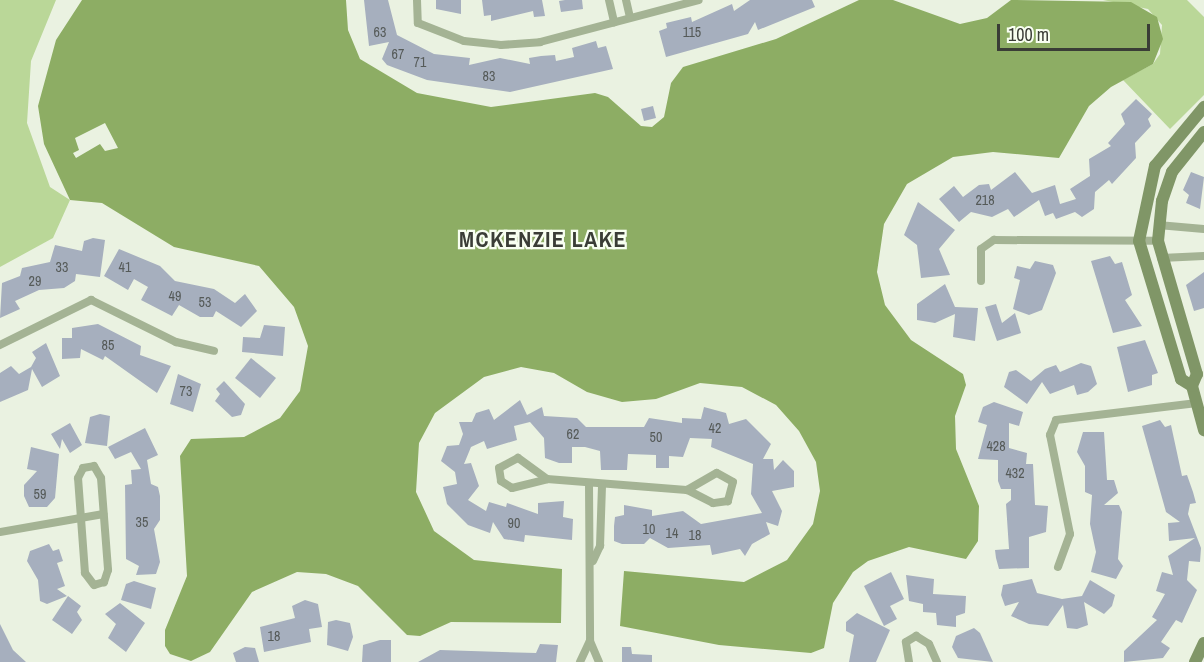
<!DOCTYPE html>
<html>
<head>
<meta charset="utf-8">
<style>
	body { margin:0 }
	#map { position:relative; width:1204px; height:662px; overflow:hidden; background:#eaf2e1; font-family:"Archivo Narrow",sans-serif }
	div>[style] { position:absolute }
	.green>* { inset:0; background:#bad798 }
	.water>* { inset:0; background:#8dad64 }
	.pier>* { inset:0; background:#eaf2e1 }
	.building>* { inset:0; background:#a6afbe }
	.street>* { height:8px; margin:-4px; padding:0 4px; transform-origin:4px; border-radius:4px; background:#a4b394 }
	.secondary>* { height:12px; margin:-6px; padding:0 6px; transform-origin:6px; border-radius:6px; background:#809667 }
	span { translate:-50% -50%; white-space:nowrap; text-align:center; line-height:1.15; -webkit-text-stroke:4.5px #f8fff1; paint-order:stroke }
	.number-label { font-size:14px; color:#555a58 }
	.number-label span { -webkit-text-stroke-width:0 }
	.district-label { font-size:22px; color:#3a3d36; font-weight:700; letter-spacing:1.5px }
	.scale { position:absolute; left:997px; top:24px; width:153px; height:27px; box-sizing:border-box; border:3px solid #3a3d36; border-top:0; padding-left:8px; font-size:18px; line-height:21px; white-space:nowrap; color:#3a3d36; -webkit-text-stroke:4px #f8fff1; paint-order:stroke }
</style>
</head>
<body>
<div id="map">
	<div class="green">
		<i style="clip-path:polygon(0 0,56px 0,31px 61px,27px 123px,50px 187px,70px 200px,53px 238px,0 267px)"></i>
		<i style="clip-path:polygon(1103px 0,1187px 0,1204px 17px,1204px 95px,1170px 129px,1123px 80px,1153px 64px,1160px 54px,1162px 25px,1148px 9px)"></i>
	</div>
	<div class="water">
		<i style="clip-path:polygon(82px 0,346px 0,348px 30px,360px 59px,417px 93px,491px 107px,595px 93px,608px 97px,641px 126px,652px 127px,664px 117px,671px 83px,683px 67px,776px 39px,859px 0,893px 0,960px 24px,987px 18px,1011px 0,1131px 2px,1157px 17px,1163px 39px,1153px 64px,1111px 87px,1089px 106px,1059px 158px,993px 152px,953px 157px,907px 184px,884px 224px,877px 272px,885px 305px,911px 340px,963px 374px,966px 385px,955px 416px,956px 449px,979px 506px,978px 541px,966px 559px,909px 547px,868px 561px,853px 572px,833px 603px,824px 648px,811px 653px,719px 645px,620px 626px,624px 571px,744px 582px,787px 560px,813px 524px,820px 491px,816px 462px,799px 431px,776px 405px,742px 387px,700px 383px,656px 399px,622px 402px,587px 392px,554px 373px,521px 367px,484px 377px,435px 413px,419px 443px,416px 492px,434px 531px,474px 560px,562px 569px,561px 623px,451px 622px,420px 636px,407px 635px,358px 586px,326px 574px,297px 572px,252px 592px,210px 652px,191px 661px,170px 654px,165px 646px,165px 630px,187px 576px,180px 456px,191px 439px,244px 437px,280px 418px,300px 391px,308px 346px,294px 307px,259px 266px,174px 247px,102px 203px,70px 200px,44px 144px,38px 106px,56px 40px)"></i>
	</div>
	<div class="pier">
		<i style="clip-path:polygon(105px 123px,118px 148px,105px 151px,100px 144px,76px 158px,73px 153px,79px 150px,75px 138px)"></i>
	</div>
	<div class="building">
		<i style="clip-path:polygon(364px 0,388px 0,397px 35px,434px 54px,470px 58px,469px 65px,500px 58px,530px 64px,529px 58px,541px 56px,555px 55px,556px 61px,574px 57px,572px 48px,596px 41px,598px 48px,606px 46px,613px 69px,510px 92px,427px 80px,387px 65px,382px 59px,389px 42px,369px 46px)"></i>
		<i style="clip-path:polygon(436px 0,461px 0,461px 14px,436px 9px)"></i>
		<i style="clip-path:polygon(482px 0,542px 0,545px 16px,534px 17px,533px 11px,491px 21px,491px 15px,484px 16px)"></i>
		<i style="clip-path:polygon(565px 0,582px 0,583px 9px,561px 12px,559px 1px)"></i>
		<i style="clip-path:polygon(750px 0,812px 0,815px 7px,758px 30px,755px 22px,748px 34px,666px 57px,659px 31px,667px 28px,666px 23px,691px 17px,692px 22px,732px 4px,734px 11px)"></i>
		<i style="clip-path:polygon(1136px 99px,1152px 114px,1148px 119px,1151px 126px,1135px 143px,1136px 158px,1112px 184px,1109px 180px,1095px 192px,1094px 209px,1082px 217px,1075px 212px,1056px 219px,1053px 213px,1045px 216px,1039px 200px,1014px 217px,1008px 209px,992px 217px,971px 212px,959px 222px,939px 199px,954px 186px,963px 197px,979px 185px,989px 184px,991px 190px,1015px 172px,1032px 193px,1055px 185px,1060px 204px,1076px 199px,1070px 189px,1090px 176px,1089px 159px,1111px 146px,1108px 143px,1125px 124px,1121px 114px)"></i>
		<i style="clip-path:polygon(653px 106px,656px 118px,644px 121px,641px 109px)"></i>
		<i style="clip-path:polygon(1191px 172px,1204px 177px,1200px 209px,1186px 203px,1189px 195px,1183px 190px)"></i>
		<i style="clip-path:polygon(918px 202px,955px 230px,939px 249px,950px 275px,921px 278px,917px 245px,904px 235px)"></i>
		<i style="clip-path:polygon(93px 238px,105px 240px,100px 277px,76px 274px,75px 281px,64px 288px,39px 290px,15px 301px,20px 309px,0 318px,2px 283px,20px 276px,22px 268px,50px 262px,55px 245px,82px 251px,84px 241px)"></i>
		<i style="clip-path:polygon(119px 249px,160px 266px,175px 281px,214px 289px,235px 303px,245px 294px,257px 311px,241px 327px,216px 311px,213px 317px,200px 317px,179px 305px,172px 316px,141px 300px,148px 287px,134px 279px,128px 290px,104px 276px)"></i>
		<i style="clip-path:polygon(1110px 256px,1115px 264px,1122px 262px,1132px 295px,1125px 300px,1142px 326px,1113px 333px,1091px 261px)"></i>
		<i style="clip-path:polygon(1035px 261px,1053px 265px,1056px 273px,1042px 310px,1029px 315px,1013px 309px,1020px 280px,1014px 278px,1017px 266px,1030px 269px)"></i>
		<i style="clip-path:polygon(1204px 272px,1204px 308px,1194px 311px,1186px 285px)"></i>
		<i style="clip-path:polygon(945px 284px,955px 307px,978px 308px,975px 341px,953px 337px,955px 314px,935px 323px,917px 320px,917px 304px)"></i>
		<i style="clip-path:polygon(996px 304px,1002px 323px,1015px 313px,1021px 333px,997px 341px,985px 307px)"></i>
		<i style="clip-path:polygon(98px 324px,141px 346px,140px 355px,171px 366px,157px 393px,105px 356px,103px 360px,81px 349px,80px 358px,62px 359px,62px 338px,72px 338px,72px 328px)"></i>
		<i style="clip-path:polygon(264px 325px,285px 327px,283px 356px,242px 352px,243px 337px,260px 338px)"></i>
		<i style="clip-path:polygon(1145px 340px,1158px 373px,1152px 375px,1152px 385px,1128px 392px,1117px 347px)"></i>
		<i style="clip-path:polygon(46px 343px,60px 376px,42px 387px,32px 369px,28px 390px,0 402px,0 373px,11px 366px,19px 374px,31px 367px,36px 358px,32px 352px)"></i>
		<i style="clip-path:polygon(251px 358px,276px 378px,260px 398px,235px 378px)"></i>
		<i style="clip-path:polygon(1081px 363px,1091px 366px,1097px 384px,1088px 392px,1077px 395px,1074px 385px,1050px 394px,1042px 382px,1027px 404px,1004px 387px,1009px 372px,1016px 370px,1031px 381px,1045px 369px,1056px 365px,1060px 372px)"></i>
		<i style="clip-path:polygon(178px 374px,201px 384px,193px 412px,170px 404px)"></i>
		<i style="clip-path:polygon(224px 381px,245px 404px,241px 415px,232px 417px,215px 401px,220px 394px,216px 389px)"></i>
		<i style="clip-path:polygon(520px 400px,527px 415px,542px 407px,544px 416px,577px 418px,586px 427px,644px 427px,649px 418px,682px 423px,682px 418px,701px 419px,704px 407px,726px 413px,729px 424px,746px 419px,771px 444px,763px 459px,773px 459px,774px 470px,783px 460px,794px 471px,794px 487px,772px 491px,782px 511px,778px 526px,766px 522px,770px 534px,752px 544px,745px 556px,740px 549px,712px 555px,710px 545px,668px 548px,650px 538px,644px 544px,622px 544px,614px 541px,614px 526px,615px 517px,624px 515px,624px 505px,652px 510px,652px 516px,683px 511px,701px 524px,762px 513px,751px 494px,753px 464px,711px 447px,712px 439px,690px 438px,683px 457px,669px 456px,669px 468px,656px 468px,656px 455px,628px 454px,627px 470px,601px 470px,600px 451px,585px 447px,572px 447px,572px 463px,559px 463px,545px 458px,544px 438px,530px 422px,514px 426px,517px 440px,487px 449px,484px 441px,471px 447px,464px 464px,471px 463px,479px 486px,468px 500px,486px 511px,489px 502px,506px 507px,507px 503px,538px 514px,538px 503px,564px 501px,563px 517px,573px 519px,572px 540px,525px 535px,524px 542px,504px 539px,493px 522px,490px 533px,468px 525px,447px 504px,443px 487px,457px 484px,455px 472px,441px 461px,447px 446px,459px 445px,463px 434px,459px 422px,472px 422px,476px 413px,489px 409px,494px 420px)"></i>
		<i style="clip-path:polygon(994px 402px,1023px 412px,1019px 426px,1009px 423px,1009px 448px,1027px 453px,1026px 464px,1033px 464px,1035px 505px,1048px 506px,1046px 532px,1029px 537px,1029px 568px,999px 569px,996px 558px,995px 550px,1009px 549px,1006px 504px,1011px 500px,1011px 489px,1001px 489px,998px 481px,998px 460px,978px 459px,987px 425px,978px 422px,983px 407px)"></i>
		<i style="clip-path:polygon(100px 414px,110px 416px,107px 446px,85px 443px,90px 417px)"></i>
		<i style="clip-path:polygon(1160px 420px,1165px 427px,1171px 425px,1182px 476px,1187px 475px,1193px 492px,1196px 503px,1190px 504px,1188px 514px,1201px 548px,1200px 562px,1189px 561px,1187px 580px,1197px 590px,1182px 623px,1176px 620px,1161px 642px,1170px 648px,1163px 658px,1124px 662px,1124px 651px,1157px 620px,1152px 617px,1165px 594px,1156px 591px,1162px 572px,1173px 575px,1168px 556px,1195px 538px,1169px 541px,1168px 523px,1180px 522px,1166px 512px,1142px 426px)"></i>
		<i style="clip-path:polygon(70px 423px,82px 445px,70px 453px,62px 439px,60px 449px,51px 434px)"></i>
		<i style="clip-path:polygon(145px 428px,158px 455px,147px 460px,151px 484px,158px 487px,160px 496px,160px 520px,154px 529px,160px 562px,156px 574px,136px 575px,139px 566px,126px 559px,125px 485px,132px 484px,131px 470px,141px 469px,131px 452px,115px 459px,108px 447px)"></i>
		<i style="clip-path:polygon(1083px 432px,1104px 432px,1107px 480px,1114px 480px,1118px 493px,1104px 505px,1119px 505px,1122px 512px,1118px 559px,1123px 566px,1116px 579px,1091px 572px,1096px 552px,1090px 524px,1092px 495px,1085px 492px,1085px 466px,1077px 452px)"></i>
		<i style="clip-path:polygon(31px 447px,59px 454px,55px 498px,47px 507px,29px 507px,24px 496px,24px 485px,37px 471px,27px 469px)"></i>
		<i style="clip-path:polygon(49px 544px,53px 551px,59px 549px,63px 561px,57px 563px,65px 586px,57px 589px,67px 596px,47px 604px,40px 601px,38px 580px,27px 561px,30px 551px)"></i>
		<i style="clip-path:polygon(891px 572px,904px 599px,890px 606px,897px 619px,884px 626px,864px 586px)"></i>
		<i style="clip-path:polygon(906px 575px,934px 579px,933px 594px,966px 596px,965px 613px,956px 616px,956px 627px,937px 625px,936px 613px,923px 612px,923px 604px,909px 601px)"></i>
		<i style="clip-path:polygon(1032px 579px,1037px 593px,1062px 599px,1082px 596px,1090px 580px,1115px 595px,1112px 606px,1104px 614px,1084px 602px,1088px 625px,1077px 629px,1067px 628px,1063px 605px,1048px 626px,1029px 624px,1011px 616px,1019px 602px,1005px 606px,1001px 595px,1003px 585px)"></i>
		<i style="clip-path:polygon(134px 581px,156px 588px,151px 609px,121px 600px,126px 584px)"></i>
		<i style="clip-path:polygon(68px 596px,81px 606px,77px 612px,82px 620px,72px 634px,52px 620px)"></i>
		<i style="clip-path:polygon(305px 600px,318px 604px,322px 627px,309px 629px,311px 642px,264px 652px,260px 627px,295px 618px,292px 606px)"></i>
		<i style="clip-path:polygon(120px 603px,145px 623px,126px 652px,108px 638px,116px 624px,105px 614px)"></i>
		<i style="clip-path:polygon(857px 613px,890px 630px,876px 662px,849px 662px,854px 635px,846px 631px,846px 622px)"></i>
		<i style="clip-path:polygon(336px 620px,350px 623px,353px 637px,348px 651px,327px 645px,328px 622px)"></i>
		<i style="clip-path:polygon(0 624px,13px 650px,26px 662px,0 662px)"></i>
		<i style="clip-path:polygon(974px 628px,980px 633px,993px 662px,958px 658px,952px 647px,956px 636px)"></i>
		<i style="clip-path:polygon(380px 640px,391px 640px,391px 662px,362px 662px,363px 645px)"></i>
		<i style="clip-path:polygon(540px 644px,558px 645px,556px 662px,418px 662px,440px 650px,536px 653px)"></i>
		<i style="clip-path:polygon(245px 647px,255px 648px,259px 662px,236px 662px,233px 653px)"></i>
		<i style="clip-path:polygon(622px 647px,631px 647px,632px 654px,652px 655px,652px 662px,622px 662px)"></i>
	</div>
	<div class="street">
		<i style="left:417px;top:0;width:23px;rotate:88deg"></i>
		<i style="left:418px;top:23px;width:49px;rotate:21.4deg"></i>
		<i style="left:464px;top:41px;width:37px;rotate:6deg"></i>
		<i style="left:501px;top:45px;width:39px;rotate:-4deg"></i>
		<i style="left:540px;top:42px;width:164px;rotate:-14.8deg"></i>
		<i style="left:609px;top:0;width:23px;rotate:77deg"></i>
		<i style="left:626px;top:0;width:17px;rotate:77deg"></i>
		<i style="left:1158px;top:225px;width:46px;rotate:5deg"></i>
		<i style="left:1161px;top:258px;width:43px;rotate:-2.7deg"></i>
		<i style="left:981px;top:281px;width:32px;rotate:-90deg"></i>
		<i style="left:981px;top:249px;width:16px;rotate:-35deg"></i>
		<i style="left:994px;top:240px;width:164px;rotate:0.3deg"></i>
		<i style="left:0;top:345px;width:102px;rotate:-26.3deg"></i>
		<i style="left:91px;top:300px;width:95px;rotate:26.3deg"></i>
		<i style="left:176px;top:342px;width:39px;rotate:13deg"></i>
		<i style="left:94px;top:466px;width:14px;rotate:60deg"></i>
		<i style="left:101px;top:478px;width:92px;rotate:85.6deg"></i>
		<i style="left:108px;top:570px;width:13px;rotate:108deg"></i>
		<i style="left:104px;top:582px;width:10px;rotate:163deg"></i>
		<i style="left:94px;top:585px;width:15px;rotate:-127deg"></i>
		<i style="left:85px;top:573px;width:95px;rotate:-94.2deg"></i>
		<i style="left:78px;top:478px;width:11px;rotate:-63deg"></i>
		<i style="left:83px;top:468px;width:11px;rotate:-10deg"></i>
		<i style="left:717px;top:473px;width:18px;rotate:29deg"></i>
		<i style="left:733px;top:482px;width:20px;rotate:105deg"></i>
		<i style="left:728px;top:501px;width:15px;rotate:172deg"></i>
		<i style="left:713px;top:503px;width:29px;rotate:-153deg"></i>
		<i style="left:687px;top:490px;width:34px;rotate:-30deg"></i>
		<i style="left:547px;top:479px;width:36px;rotate:-144deg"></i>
		<i style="left:518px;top:458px;width:21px;rotate:152deg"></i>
		<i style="left:499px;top:468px;width:13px;rotate:81deg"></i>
		<i style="left:501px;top:481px;width:13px;rotate:32deg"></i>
		<i style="left:512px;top:488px;width:36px;rotate:-14deg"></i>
		<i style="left:547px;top:479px;width:140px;rotate:4.5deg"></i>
		<i style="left:589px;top:484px;width:157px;rotate:89.6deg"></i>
		<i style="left:590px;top:641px;width:23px;rotate:67deg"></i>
		<i style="left:0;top:532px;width:105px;rotate:-9.9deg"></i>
		<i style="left:593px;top:561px;width:17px;rotate:-65deg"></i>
		<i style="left:600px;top:546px;width:61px;rotate:-88.1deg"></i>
		<i style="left:1058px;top:567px;width:35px;rotate:-70deg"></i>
		<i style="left:1070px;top:534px;width:101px;rotate:-101.4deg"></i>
		<i style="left:1050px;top:435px;width:16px;rotate:-68deg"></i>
		<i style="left:1056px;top:420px;width:142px;rotate:-6.9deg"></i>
		<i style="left:580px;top:662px;width:23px;rotate:-65deg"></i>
		<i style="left:909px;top:662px;width:20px;rotate:-99deg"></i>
		<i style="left:906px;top:642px;width:12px;rotate:-31deg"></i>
		<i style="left:916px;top:636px;width:15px;rotate:32deg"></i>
		<i style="left:929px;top:644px;width:20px;rotate:66deg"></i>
	</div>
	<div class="secondary">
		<i style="left:1204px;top:132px;width:51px;rotate:128.7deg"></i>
		<i style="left:1172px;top:172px;width:31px;rotate:109deg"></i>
		<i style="left:1162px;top:201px;width:40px;rotate:95.7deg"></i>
		<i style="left:1158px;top:241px;width:139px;rotate:73.7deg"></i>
		<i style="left:1197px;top:374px;width:13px;rotate:113deg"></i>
		<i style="left:1192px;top:386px;width:46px;rotate:74.7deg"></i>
		<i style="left:1192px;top:386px;width:13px;rotate:-148deg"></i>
		<i style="left:1181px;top:379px;width:144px;rotate:-106.9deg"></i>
		<i style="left:1139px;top:241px;width:77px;rotate:-78deg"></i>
		<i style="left:1155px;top:166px;width:77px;rotate:-50.3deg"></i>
		<i style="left:1195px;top:662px;width:21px;rotate:-65deg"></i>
	</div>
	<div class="number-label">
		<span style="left:380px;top:32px">63</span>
		<span style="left:692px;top:32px">115</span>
		<span style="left:398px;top:54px">67</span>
		<span style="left:420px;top:62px">71</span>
		<span style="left:489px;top:76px">83</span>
		<span style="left:985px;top:200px">218</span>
		<span style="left:62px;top:267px">33</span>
		<span style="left:125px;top:267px">41</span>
		<span style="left:35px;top:281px">29</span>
		<span style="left:175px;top:296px">49</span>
		<span style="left:205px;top:302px">53</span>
		<span style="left:108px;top:345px">85</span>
		<span style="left:186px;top:391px">73</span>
		<span style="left:715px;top:428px">42</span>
		<span style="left:573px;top:434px">62</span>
		<span style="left:656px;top:437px">50</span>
		<span style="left:996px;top:446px">428</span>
		<span style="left:1015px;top:473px">432</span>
		<span style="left:40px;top:494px">59</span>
		<span style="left:142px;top:522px">35</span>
		<span style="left:514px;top:523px">90</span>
		<span style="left:649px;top:529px">10</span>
		<span style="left:672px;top:533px">14</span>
		<span style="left:695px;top:535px">18</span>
		<span style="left:274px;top:636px">18</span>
	</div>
	<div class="district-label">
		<span style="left:543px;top:240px">MCKENZIE LAKE</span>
	</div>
	<div class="scale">100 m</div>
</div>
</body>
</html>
